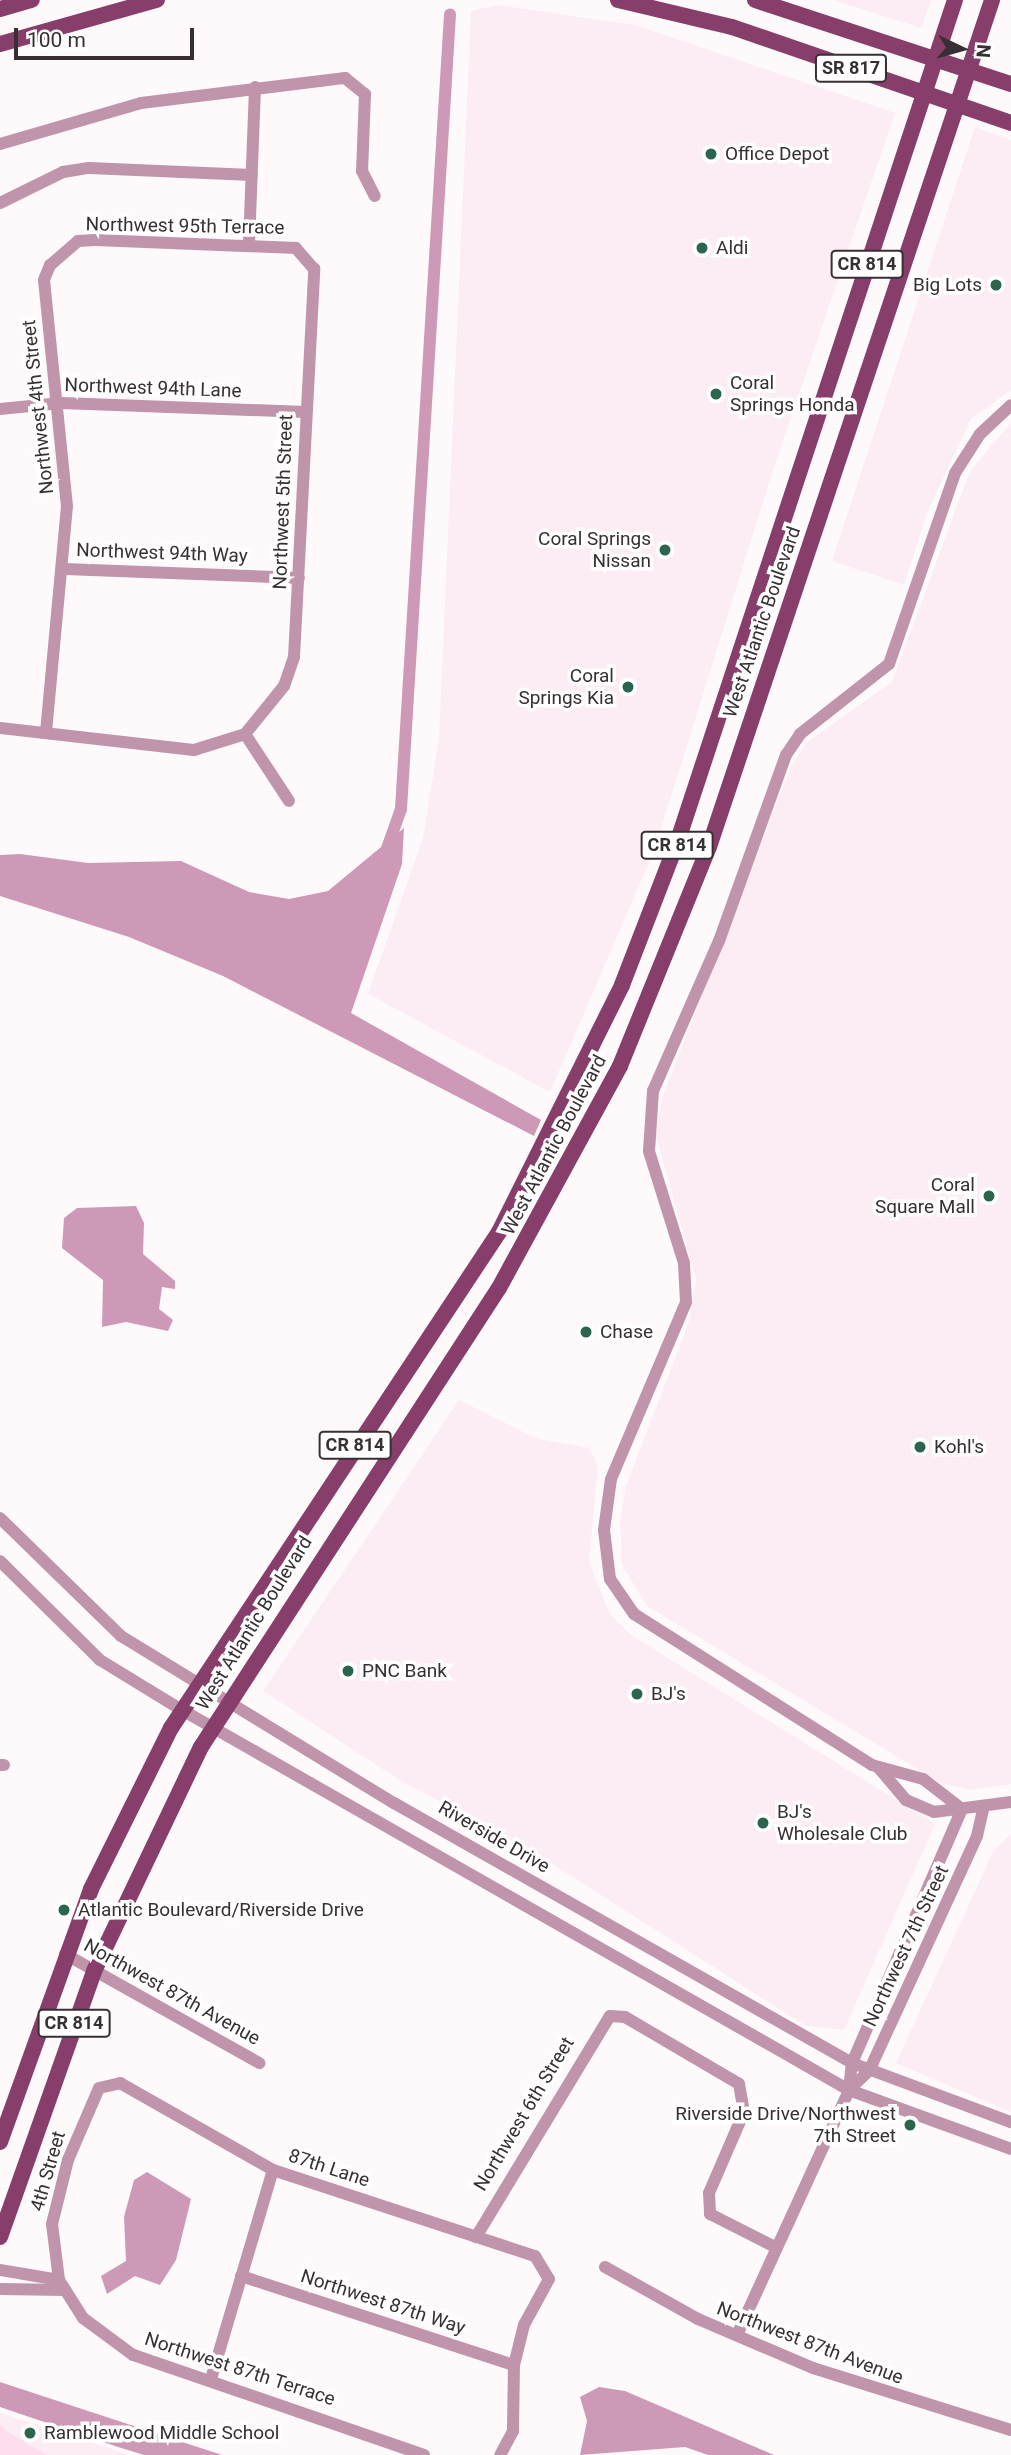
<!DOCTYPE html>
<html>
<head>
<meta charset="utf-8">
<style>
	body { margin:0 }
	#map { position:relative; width:1011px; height:2455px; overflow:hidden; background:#fefafc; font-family:Roboto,sans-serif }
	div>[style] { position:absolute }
	.built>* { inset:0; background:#fcecf4 }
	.green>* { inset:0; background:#fdddee }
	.water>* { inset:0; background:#ce99b6 }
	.canal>* { height:12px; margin:-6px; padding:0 6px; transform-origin:6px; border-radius:6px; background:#ce99b6 }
	.minor>* { height:12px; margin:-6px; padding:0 6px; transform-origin:6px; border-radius:6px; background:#c095ac }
	.major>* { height:16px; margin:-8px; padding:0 8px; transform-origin:8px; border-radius:8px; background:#873e6a }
	.dots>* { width:19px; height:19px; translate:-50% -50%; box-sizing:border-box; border:4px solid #fff; border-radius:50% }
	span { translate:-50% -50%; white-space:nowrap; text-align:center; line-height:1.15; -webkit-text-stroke:7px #fff; paint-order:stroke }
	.shield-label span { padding:2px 5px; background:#fff; border:2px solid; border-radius:5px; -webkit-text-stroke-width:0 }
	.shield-label { font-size:18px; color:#372f33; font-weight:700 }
	.poi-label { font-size:19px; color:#372f33 }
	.left { translate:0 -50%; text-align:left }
	.right { translate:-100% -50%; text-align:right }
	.street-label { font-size:19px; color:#372f33 }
	.north { position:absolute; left:927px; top:14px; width:70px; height:70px; -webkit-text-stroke:5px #fff; paint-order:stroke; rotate:95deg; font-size:19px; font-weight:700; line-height:28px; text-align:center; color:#372f33 }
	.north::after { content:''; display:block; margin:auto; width:24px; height:32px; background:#372f33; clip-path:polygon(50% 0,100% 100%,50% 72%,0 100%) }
	.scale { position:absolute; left:14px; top:28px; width:180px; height:32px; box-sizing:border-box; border:4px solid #372f33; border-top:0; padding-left:9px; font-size:21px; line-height:24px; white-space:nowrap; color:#372f33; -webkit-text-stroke:5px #fff; paint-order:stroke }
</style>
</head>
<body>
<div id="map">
	<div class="built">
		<i style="clip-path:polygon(833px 0,931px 0,921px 28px)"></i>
		<i style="clip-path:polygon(498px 5px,635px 25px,895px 113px,773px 470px,654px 851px,550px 1092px,368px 994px,423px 838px,439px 739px,471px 11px)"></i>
		<i style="clip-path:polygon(975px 127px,1011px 140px,1011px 390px,971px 419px,926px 515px,904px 585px,832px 561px)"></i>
		<i style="clip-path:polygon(1011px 423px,1011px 1784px,971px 1790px,941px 1783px,647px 1606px,622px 1565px,620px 1521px,626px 1486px,689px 1322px,696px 1279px,656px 1136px,662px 1098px,791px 767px,807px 742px,892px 682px,970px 471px)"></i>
		<i style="clip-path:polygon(459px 1400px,535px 1438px,589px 1448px,598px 1465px,589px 1561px,609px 1613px,631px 1635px,935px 1824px,844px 2030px,806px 2026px,540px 1856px,398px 1779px,263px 1691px)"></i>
		<i style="clip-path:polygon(1011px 1834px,1011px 2112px,896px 2063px,994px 1850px)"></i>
		<i style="clip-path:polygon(0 2413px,121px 2452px,129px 2455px,0 2455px)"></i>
	</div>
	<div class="green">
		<i style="clip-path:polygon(0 2424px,6px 2431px,47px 2455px,0 2455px)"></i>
	</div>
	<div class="water">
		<i style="clip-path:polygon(404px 828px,402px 864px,351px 1013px,541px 1120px,534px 1136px,223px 976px,129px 937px,0 896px,0 855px,20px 854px,88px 863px,181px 861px,249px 892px,289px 899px,328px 891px)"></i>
		<i style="clip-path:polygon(136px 1206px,144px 1223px,143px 1254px,175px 1281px,175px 1289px,162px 1287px,159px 1309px,173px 1320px,168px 1331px,126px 1322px,102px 1327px,103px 1280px,62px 1248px,64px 1218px,77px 1208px)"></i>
		<i style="clip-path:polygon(147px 2172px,191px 2199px,176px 2260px,160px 2285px,135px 2276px,107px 2294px,101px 2276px,126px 2261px,124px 2217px,134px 2180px)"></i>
		<i style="clip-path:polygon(0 2382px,222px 2455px,144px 2455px,118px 2447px,0 2407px)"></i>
		<i style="clip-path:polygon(599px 2387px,625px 2391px,774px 2455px,708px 2455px,685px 2447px,580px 2455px,587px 2421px,580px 2397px)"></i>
	</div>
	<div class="canal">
		<i style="left:385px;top:854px;width:48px;rotate:-70.4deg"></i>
		<i style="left:401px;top:809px;width:796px;rotate:-86.47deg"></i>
	</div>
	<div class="minor">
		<i style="left:0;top:144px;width:147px;rotate:-16.2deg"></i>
		<i style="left:141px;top:103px;width:206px;rotate:-7deg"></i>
		<i style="left:345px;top:78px;width:26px;rotate:39deg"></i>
		<i style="left:365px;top:94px;width:77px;rotate:92.2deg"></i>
		<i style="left:362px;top:171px;width:28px;rotate:63deg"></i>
		<i style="left:0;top:203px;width:70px;rotate:-26.2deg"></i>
		<i style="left:63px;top:172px;width:26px;rotate:-9deg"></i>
		<i style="left:89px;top:168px;width:163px;rotate:2.5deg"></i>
		<i style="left:249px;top:244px;width:157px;rotate:-87.8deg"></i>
		<i style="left:0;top:409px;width:61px;rotate:-5.6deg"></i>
		<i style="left:61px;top:403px;width:245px;rotate:2.1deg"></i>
		<i style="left:65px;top:569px;width:234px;rotate:2.2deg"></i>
		<i style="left:0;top:728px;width:195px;rotate:6.5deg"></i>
		<i style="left:194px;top:750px;width:53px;rotate:-17.4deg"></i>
		<i style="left:245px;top:734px;width:62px;rotate:-50.9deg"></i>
		<i style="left:284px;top:686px;width:31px;rotate:-71deg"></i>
		<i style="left:294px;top:657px;width:389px;rotate:-87deg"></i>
		<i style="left:314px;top:269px;width:28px;rotate:-131deg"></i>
		<i style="left:296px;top:248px;width:201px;rotate:-177.7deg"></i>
		<i style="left:95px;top:240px;width:17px;rotate:177deg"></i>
		<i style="left:78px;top:241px;width:37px;rotate:139deg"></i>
		<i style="left:50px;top:265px;width:16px;rotate:112deg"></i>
		<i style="left:44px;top:280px;width:227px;rotate:84.2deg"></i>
		<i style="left:67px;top:506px;width:226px;rotate:95.3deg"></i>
		<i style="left:245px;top:734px;width:80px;rotate:56.7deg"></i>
		<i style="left:0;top:1518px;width:169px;rotate:44.3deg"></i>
		<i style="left:121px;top:1636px;width:320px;rotate:31.5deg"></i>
		<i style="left:394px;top:1803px;width:527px;rotate:29.58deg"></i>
		<i style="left:852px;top:2063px;width:170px;rotate:20.4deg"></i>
		<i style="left:0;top:1561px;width:141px;rotate:44.7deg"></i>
		<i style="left:100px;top:1660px;width:96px;rotate:31.4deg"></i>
		<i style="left:182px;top:1710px;width:768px;rotate:29.67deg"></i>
		<i style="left:849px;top:2090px;width:172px;rotate:20deg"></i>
		<i style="left:0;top:1765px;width:4px"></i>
		<i style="left:878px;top:1767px;width:43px;rotate:49.7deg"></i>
		<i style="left:906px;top:1800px;width:30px;rotate:23deg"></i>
		<i style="left:934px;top:1812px;width:78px;rotate:-7.4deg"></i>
		<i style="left:962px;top:1809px;width:49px;rotate:-142.4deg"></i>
		<i style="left:923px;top:1779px;width:53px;rotate:-164.6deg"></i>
		<i style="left:872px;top:1765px;width:282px;rotate:-147.6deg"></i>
		<i style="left:634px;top:1614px;width:42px;rotate:-124.4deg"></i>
		<i style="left:610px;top:1579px;width:49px;rotate:-97deg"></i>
		<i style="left:604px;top:1530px;width:51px;rotate:-82.2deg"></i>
		<i style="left:611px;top:1479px;width:192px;rotate:-67deg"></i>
		<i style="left:686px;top:1302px;width:39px;rotate:-93deg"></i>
		<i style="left:684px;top:1263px;width:117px;rotate:-107.4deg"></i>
		<i style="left:649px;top:1151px;width:60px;rotate:-86.2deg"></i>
		<i style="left:653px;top:1091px;width:164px;rotate:-66.3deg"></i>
		<i style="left:719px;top:941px;width:198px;rotate:-70.2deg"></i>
		<i style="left:786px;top:755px;width:25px;rotate:-56deg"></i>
		<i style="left:800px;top:734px;width:113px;rotate:-38.2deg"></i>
		<i style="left:889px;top:664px;width:202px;rotate:-70.9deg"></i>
		<i style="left:955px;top:473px;width:46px;rotate:-57.3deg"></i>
		<i style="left:980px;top:434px;width:42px;rotate:-43.1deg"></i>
		<i style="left:65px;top:1954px;width:223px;rotate:29.3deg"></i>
		<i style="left:849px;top:2090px;width:28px;rotate:-44deg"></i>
		<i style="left:869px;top:2071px;width:259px;rotate:-65.3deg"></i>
		<i style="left:977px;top:1836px;width:28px;rotate:-77deg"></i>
		<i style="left:476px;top:2237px;width:258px;rotate:-58.8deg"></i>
		<i style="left:610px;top:2016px;width:15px;rotate:4deg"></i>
		<i style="left:625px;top:2017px;width:132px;rotate:30.4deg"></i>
		<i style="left:739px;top:2084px;width:28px;rotate:80deg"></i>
		<i style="left:744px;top:2112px;width:88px;rotate:113.4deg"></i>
		<i style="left:709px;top:2193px;width:21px;rotate:87deg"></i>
		<i style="left:710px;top:2214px;width:71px;rotate:26.9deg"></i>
		<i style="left:605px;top:2267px;width:107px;rotate:29.2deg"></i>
		<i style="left:698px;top:2319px;width:125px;rotate:23.1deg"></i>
		<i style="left:813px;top:2368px;width:207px;rotate:17.4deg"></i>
		<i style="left:0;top:2270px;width:60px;rotate:9.6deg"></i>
		<i style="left:241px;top:2276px;width:287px;rotate:18.1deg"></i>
		<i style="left:0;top:2289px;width:65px;rotate:0.9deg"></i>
		<i style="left:737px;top:2335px;width:269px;rotate:-65.4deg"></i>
		<i style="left:849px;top:2090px;width:27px;rotate:-84deg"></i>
		<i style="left:852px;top:2063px;width:277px;rotate:-66.6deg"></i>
		<i style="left:211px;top:2379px;width:218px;rotate:-73.5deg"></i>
		<i style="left:424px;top:2455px;width:308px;rotate:-161deg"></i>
		<i style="left:133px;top:2355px;width:62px;rotate:-143.5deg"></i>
		<i style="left:83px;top:2318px;width:45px;rotate:-122.3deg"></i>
		<i style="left:59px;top:2280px;width:56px;rotate:-97.1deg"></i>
		<i style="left:52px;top:2224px;width:66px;rotate:-76deg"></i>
		<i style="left:68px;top:2160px;width:78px;rotate:-66.7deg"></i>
		<i style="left:99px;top:2088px;width:22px;rotate:-13deg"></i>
		<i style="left:120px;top:2083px;width:176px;rotate:29.6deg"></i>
		<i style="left:273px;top:2170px;width:276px;rotate:18.2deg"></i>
		<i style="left:535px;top:2256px;width:27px;rotate:59deg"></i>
		<i style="left:549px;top:2279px;width:52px;rotate:118.5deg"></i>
		<i style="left:524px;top:2325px;width:41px;rotate:104deg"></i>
		<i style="left:514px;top:2365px;width:66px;rotate:90.9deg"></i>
		<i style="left:513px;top:2431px;width:27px;rotate:118deg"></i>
	</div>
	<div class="major">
		<i style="left:618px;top:0;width:117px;rotate:13.3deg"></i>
		<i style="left:732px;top:27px;width:295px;rotate:19deg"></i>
		<i style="left:755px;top:0;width:269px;rotate:18.2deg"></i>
		<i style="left:0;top:9px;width:33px;rotate:-16deg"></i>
		<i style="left:0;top:44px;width:163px;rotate:-15.7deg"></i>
		<i style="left:0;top:2142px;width:269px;rotate:-70.2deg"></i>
		<i style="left:91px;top:1889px;width:180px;rotate:-63.6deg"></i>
		<i style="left:171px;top:1728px;width:595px;rotate:-56.52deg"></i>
		<i style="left:499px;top:1232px;width:276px;rotate:-63.5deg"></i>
		<i style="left:622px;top:985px;width:159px;rotate:-68.9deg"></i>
		<i style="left:679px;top:837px;width:881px;rotate:-71.75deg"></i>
		<i style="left:0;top:2237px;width:284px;rotate:-70.5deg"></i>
		<i style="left:95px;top:1969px;width:246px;rotate:-64.5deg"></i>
		<i style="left:201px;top:1747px;width:547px;rotate:-57.01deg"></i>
		<i style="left:499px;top:1288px;width:253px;rotate:-61.4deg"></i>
		<i style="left:620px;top:1066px;width:236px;rotate:-67.9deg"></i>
		<i style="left:709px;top:847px;width:893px;rotate:-71.52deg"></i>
	</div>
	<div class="dots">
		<i style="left:711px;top:154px;background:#2b654e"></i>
		<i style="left:702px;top:248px;background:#2b654e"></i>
		<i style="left:996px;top:285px;background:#2b654e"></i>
		<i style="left:716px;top:394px;background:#2b654e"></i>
		<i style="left:665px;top:550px;background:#2b654e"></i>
		<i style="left:628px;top:687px;background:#2b654e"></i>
		<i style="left:989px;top:1196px;background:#2b654e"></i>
		<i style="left:586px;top:1332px;background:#2b654e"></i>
		<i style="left:920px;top:1447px;background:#2b654e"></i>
		<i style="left:348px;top:1671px;background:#2b654e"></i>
		<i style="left:637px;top:1694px;background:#2b654e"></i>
		<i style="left:763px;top:1823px;background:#2b654e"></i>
		<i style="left:64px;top:1910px;background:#2b654e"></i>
		<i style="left:910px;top:2125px;background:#2b654e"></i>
		<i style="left:30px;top:2433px;background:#2b654e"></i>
	</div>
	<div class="shield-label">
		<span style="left:851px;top:68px">SR 817</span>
		<span style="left:867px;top:264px">CR 814</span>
		<span style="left:677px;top:845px">CR 814</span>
		<span style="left:355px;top:1445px">CR 814</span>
		<span style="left:74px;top:2023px">CR 814</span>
	</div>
	<div class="poi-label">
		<span class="left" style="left:725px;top:154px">Office Depot</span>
		<span class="left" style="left:716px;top:248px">Aldi</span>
		<span class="right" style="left:982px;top:285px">Big Lots</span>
		<span class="left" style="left:730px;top:394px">Coral<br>Springs Honda</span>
		<span class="right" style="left:651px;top:550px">Coral Springs<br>Nissan</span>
		<span class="right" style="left:614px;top:687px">Coral<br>Springs Kia</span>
		<span class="right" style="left:975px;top:1196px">Coral<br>Square Mall</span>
		<span class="left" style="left:600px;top:1332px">Chase</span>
		<span class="left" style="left:934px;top:1447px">Kohl's</span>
		<span class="left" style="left:362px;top:1671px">PNC Bank</span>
		<span class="left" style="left:651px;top:1694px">BJ's</span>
		<span class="left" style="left:777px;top:1823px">BJ's<br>Wholesale Club</span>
		<span class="left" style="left:78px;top:1910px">Atlantic Boulevard/Riverside Drive</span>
		<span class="right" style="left:896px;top:2125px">Riverside Drive/Northwest<br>7th Street</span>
		<span class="left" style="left:44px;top:2433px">Ramblewood Middle School</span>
	</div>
	<div class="street-label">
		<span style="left:185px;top:226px;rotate:1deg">Northwest 95th Terrace</span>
		<span style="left:153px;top:388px;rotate:2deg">Northwest 94th Lane</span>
		<span style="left:38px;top:407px;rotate:-96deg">Northwest 4th Street</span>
		<span style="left:283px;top:502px;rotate:-88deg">Northwest 5th Street</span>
		<span style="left:162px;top:553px;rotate:2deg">Northwest 94th Way</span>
		<span style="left:762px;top:622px;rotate:-71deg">West Atlantic Boulevard</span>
		<span style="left:554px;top:1145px;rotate:-62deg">West Atlantic Boulevard</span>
		<span style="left:254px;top:1623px;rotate:-58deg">West Atlantic Boulevard</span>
		<span style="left:494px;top:1837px;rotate:30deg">Riverside Drive</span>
		<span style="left:906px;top:1946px;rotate:-65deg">Northwest 7th Street</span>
		<span style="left:172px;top:1992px;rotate:29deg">Northwest 87th Avenue</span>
		<span style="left:524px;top:2114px;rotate:-59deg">Northwest 6th Street</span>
		<span style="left:329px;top:2168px;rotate:18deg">87th Lane</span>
		<span style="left:48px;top:2171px;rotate:-74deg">4th Street</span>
		<span style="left:383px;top:2302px;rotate:18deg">Northwest 87th Way</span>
		<span style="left:810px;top:2343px;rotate:21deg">Northwest 87th Avenue</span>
		<span style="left:240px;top:2369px;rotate:18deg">Northwest 87th Terrace</span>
	</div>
	<div class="north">N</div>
	<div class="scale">100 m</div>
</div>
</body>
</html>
